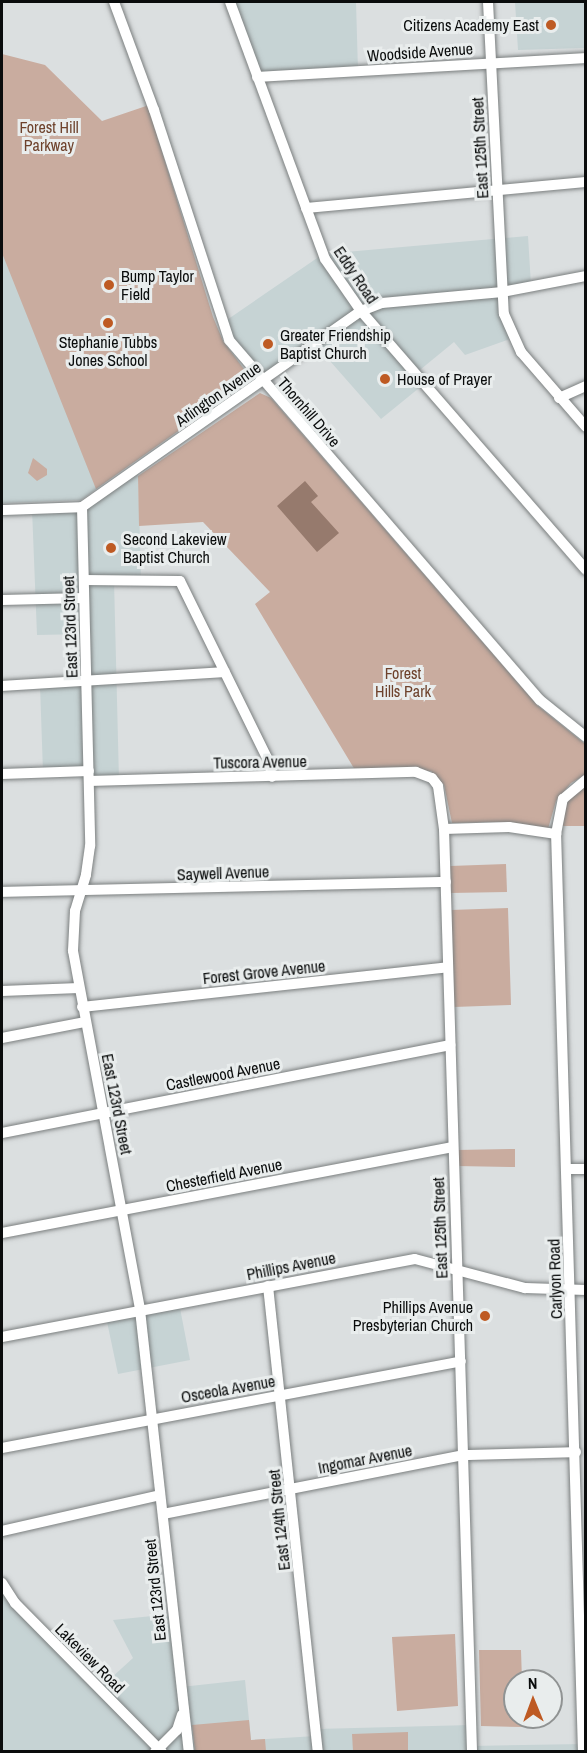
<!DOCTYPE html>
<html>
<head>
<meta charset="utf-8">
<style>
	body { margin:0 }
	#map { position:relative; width:587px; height:1753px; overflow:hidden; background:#dbdfe0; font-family:"Archivo Narrow",sans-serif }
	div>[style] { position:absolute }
	.built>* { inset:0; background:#c6d3d4 }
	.green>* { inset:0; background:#c9ac9f }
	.water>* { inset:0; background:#967a6d }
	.roads { filter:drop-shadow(0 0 2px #7b7f7f) drop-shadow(0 0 2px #7b7f7f) }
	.minor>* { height:10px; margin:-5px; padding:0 5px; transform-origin:5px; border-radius:5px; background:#fff }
	.dots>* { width:16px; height:16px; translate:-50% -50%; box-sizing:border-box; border:3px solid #e9eded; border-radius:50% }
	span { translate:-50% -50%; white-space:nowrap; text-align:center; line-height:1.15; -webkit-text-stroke:6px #e9eded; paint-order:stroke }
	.poi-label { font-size:16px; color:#0a0c0c }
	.right { translate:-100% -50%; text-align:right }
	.left { translate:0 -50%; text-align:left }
	.street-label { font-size:16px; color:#0a0c0c }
	.park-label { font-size:16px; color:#6e422c }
	.frame { position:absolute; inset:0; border:3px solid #0a0c0c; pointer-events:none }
	.north { position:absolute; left:503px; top:1669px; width:60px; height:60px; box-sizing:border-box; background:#e9eded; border:2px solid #909393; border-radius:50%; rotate:359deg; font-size:16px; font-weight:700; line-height:24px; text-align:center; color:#0a0c0c }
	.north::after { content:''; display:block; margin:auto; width:21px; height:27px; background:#be5a23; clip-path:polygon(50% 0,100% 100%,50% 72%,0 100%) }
</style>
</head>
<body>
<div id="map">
	<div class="built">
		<i style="clip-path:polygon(230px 2px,356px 2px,358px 71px,257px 77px)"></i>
		<i style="clip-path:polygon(515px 2px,585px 2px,585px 48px,518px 50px)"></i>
		<i style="clip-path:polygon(158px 138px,213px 317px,223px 341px,244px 368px,246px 381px,81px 500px,2px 503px,2px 209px)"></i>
		<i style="clip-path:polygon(528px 236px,531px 285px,502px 292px,513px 338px,465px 355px,454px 342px,415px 374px,424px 384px,381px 419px,315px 344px,262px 381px,221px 324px,323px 254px)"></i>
		<i style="clip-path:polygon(138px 468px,141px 580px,114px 580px,119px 780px,89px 781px,89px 771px,43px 772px,40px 685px,87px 680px,85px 634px,37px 635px,32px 509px,82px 507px)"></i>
		<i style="clip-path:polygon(179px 1303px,190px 1360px,118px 1374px,106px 1317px)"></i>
		<i style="clip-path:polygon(2px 1583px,99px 1689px,133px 1658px,113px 1620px,172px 1614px,181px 1687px,245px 1680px,251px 1740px,316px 1736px,316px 1729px,471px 1725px,472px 1746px,583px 1744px,585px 1751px,2px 1751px)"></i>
	</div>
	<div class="green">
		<i style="clip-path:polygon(2px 54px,45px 65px,102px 121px,152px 104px,158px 139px,213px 317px,223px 341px,246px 372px,245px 384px,96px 489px,2px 253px)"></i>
		<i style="clip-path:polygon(260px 393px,271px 398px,538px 706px,585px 744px,585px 775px,571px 783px,556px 801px,548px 829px,498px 822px,452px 823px,444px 785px,431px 771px,355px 770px,255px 604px,270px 592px,203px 522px,139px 526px,138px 476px)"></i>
		<i style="clip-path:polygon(33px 458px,47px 469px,47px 475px,37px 481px,28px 473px)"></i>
		<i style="clip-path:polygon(585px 785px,585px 826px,561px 826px,566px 801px)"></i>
		<i style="clip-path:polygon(506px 864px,507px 892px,450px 893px,450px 866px)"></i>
		<i style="clip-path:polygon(508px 908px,511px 1005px,454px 1007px,451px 910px)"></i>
		<i style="clip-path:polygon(515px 1149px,515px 1167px,457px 1166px,457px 1150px)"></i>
		<i style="clip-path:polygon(455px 1634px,458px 1706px,397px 1711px,392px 1637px)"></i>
		<i style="clip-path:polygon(479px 1650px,521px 1650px,522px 1681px,515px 1681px,515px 1717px,522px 1717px,522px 1727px,481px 1726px)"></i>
		<i style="clip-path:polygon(249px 1720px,251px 1740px,265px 1739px,266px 1751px,195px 1751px,192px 1725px)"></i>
		<i style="clip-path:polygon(408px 1732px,408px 1751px,353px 1751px,352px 1734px)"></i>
	</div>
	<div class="water">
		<i style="clip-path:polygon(305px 481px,318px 496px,311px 502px,339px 533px,317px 552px,277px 506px)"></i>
	</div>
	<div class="roads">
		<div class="minor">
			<i style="left:114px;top:2px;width:115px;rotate:69.7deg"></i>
			<i style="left:154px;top:110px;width:242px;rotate:71.9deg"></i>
			<i style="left:229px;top:340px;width:476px;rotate:49.2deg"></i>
			<i style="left:540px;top:700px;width:59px;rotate:38.8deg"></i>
			<i style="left:230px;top:2px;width:274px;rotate:69.7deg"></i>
			<i style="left:325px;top:259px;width:63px;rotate:55.3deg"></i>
			<i style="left:361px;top:311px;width:343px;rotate:49deg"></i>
			<i style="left:488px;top:2px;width:312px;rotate:87.1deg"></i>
			<i style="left:504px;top:314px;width:42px;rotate:65.9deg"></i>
			<i style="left:521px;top:352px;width:99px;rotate:49.1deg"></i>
			<i style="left:257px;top:77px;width:330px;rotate:-3.3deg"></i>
			<i style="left:306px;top:208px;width:281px;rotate:-5.3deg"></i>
			<i style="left:559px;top:398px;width:30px;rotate:-24deg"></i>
			<i style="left:82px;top:507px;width:339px;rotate:88.6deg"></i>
			<i style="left:90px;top:846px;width:29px;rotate:98deg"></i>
			<i style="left:86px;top:875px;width:38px;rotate:107deg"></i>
			<i style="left:75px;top:911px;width:40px;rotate:92.9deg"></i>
			<i style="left:73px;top:951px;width:365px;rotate:79.4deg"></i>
			<i style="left:140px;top:1310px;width:445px;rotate:83.7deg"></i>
			<i style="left:82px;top:507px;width:341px;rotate:-35.1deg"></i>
			<i style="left:361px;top:311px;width:22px;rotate:-21deg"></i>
			<i style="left:382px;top:303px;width:121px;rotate:-5.2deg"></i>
			<i style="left:502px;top:292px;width:86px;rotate:-10.8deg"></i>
			<i style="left:2px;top:510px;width:80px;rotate:-2.1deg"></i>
			<i style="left:84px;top:580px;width:96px;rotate:0.6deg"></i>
			<i style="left:180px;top:581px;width:202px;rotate:63.8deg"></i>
			<i style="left:269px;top:762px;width:15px;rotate:79deg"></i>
			<i style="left:2px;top:600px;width:82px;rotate:-1.4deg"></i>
			<i style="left:2px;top:686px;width:223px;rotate:-3.6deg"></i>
			<i style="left:2px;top:774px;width:87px;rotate:-2deg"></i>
			<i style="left:89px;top:781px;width:327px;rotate:-1.6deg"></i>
			<i style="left:416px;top:772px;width:17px;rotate:21deg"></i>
			<i style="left:432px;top:778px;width:10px;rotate:53deg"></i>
			<i style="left:438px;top:786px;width:43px;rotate:82.1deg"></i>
			<i style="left:444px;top:829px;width:923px;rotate:88.26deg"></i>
			<i style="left:444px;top:829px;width:65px;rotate:-1.8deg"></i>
			<i style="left:509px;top:827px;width:48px;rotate:8.5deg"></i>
			<i style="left:2px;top:892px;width:444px;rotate:-1.3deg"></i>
			<i style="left:2px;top:991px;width:77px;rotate:-2.2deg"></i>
			<i style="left:82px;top:1007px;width:368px;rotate:-6.2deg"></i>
			<i style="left:2px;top:1038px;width:85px;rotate:-10.9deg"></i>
			<i style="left:2px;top:1133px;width:457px;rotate:-11.1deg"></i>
			<i style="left:567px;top:1169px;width:19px"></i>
			<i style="left:2px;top:1233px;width:459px;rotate:-10.8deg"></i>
			<i style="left:268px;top:1286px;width:469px;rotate:83.9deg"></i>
			<i style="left:2px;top:1337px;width:420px;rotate:-10.7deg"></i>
			<i style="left:415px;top:1259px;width:114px;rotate:14.8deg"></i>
			<i style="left:525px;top:1288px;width:61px;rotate:1.9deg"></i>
			<i style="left:2px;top:1448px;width:467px;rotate:-10.7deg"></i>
			<i style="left:163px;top:1514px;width:307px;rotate:-11.1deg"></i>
			<i style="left:464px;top:1455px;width:112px;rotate:-1.5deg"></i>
			<i style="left:2px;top:1531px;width:162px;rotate:-12.8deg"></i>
			<i style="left:2px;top:1583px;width:24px;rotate:57deg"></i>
			<i style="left:15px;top:1603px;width:209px;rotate:45.4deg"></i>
			<i style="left:155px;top:1752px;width:31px;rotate:-45deg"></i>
			<i style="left:177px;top:1730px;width:16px;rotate:-72deg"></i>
			<i style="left:583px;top:1752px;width:918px;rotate:-91.68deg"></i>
			<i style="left:556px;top:834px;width:36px;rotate:-79deg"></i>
			<i style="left:563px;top:799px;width:30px;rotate:-40deg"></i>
		</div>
	</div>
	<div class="dots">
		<i style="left:551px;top:25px;background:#be5a23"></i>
		<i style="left:109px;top:285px;background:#be5a23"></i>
		<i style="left:108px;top:323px;background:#be5a23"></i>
		<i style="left:268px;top:344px;background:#be5a23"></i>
		<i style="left:385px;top:379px;background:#be5a23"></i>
		<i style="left:111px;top:548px;background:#be5a23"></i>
		<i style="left:485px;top:1316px;background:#be5a23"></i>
	</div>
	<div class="poi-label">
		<span class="right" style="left:539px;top:25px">Citizens Academy East</span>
		<span class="left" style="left:121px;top:285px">Bump Taylor<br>Field</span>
		<span class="left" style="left:280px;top:344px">Greater Friendship<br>Baptist Church</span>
		<span style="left:108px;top:351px">Stephanie Tubbs<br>Jones School</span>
		<span class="left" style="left:397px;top:379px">House of Prayer</span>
		<span class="left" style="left:123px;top:548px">Second Lakeview<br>Baptist Church</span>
		<span class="right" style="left:473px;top:1316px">Phillips Avenue<br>Presbyterian Church</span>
	</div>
	<div class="street-label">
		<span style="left:420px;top:52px;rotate:-4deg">Woodside Avenue</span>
		<span style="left:480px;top:148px;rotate:-93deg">East 125th Street</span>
		<span style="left:356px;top:275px;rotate:56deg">Eddy Road</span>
		<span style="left:218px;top:394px;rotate:-35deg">Arlington Avenue</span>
		<span style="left:309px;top:412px;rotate:49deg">Thornhill Drive</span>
		<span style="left:70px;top:627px;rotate:-92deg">East 123rd Street</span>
		<span style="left:260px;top:762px;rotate:-1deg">Tuscora Avenue</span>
		<span style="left:223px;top:873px;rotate:-2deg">Saywell Avenue</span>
		<span style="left:264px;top:972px;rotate:-6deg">Forest Grove Avenue</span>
		<span style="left:223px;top:1074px;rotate:-11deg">Castlewood Avenue</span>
		<span style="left:117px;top:1104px;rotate:79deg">East 123rd Street</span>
		<span style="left:224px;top:1175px;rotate:-11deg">Chesterfield Avenue</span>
		<span style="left:440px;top:1228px;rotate:-92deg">East 125th Street</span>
		<span style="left:291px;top:1266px;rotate:-11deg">Phillips Avenue</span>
		<span style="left:555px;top:1279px;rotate:-92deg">Carlyon Road</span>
		<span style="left:228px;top:1389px;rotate:-10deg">Osceola Avenue</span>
		<span style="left:365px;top:1459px;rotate:-11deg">Ingomar Avenue</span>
		<span style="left:279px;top:1520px;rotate:-96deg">East 124th Street</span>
		<span style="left:155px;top:1590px;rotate:-96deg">East 123rd Street</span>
		<span style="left:90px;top:1658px;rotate:45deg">Lakeview Road</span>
	</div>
	<div class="park-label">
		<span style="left:49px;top:136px">Forest Hill<br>Parkway</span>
		<span style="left:403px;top:682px">Forest<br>Hills Park</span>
	</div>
	<div class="frame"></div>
	<div class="north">N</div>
</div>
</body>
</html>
